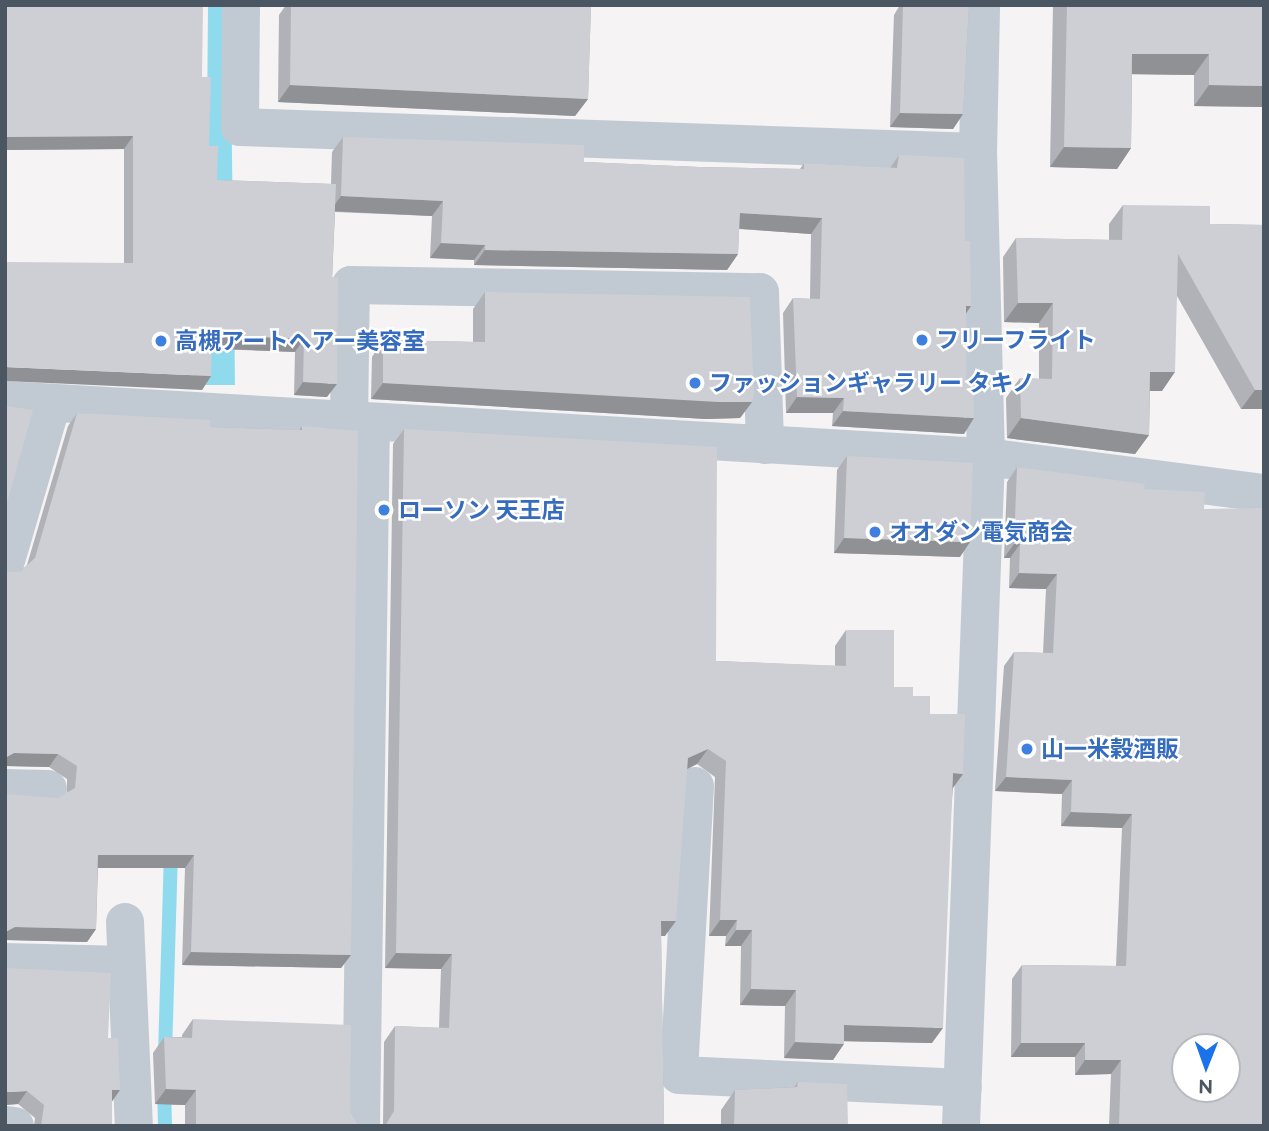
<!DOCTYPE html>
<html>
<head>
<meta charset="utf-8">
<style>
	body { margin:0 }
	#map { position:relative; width:1269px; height:1131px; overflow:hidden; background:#f5f3f3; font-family:Raleway,"Noto Sans JP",sans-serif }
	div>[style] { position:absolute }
	.water>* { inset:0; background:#90daee }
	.stream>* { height:14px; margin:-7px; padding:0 7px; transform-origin:7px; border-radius:7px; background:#90daee }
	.minor>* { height:38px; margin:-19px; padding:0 19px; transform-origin:19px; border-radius:19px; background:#c1cad2 }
	.wall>* { inset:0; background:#b0b2b7 }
	.shaded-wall>* { inset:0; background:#909195 }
	.building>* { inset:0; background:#cdcfd5 }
	.dots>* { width:19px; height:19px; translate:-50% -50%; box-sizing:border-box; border:4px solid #fff; border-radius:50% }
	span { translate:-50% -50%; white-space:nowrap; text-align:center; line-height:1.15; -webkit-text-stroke:5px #fff; paint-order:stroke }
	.shop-label { font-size:23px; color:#366cbe; font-weight:700 }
	.left { translate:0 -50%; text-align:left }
	.frame { position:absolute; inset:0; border:7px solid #4a5661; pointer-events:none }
	.north { position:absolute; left:1171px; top:1033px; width:70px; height:70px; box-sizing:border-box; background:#fff; border:2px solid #b7bbc0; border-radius:50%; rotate:181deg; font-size:19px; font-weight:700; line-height:28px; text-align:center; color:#4a5661 }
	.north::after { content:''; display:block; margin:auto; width:24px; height:32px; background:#1a73e8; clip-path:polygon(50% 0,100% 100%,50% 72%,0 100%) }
</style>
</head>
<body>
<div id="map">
	<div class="water">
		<i style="clip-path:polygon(208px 5px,230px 5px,235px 385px,205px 385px)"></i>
	</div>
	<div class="stream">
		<i style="left:165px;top:1054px;width:203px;rotate:-88.3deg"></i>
		<i style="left:164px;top:1085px;width:41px;rotate:88.6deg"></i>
	</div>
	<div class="minor">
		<i style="left:241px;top:5px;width:122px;rotate:90.5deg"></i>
		<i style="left:240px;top:127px;width:738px;rotate:1.94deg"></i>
		<i style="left:5px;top:400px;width:983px;rotate:3.33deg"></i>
		<i style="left:986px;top:457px;width:280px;rotate:7.4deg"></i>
		<i style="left:349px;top:422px;width:137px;rotate:-89.2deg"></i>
		<i style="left:351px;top:285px;width:409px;rotate:1deg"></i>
		<i style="left:760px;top:292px;width:153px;rotate:88.1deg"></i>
		<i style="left:5px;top:564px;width:168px;rotate:-73.7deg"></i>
		<i style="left:695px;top:786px;width:289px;rotate:93.2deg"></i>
		<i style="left:679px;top:1075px;width:284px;rotate:2.6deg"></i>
		<i style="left:5px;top:788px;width:43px;rotate:1.3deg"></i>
		<i style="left:125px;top:922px;width:204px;rotate:87.5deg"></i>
		<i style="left:5px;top:962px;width:120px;rotate:1.4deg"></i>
		<i style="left:5px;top:1125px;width:10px;rotate:6deg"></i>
		<i style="left:361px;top:1126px;width:703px;rotate:-89.19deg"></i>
		<i style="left:961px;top:1126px;width:669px;rotate:-87.86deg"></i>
		<i style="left:986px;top:457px;width:305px;rotate:-91.5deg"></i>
		<i style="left:978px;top:152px;width:147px;rotate:-88.8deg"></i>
	</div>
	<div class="wall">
		<i style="clip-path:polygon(5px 5px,202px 77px,209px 146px,217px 180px,331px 184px,332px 152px,343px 137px,584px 162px,699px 167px,800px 169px,804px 163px,890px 168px,899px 155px,966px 314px,964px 434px,832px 426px,833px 413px,786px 413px,783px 313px,793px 298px,810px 299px,811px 234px,739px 229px,738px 254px,727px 270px,474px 265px,474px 260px,430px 258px,432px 216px,335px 212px,327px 397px,294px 395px,295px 352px,211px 349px,211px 376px,202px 390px,124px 263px,124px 149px,5px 150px)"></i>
		<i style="clip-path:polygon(286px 5px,591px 5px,588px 99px,575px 116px,278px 102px,279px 15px)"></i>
		<i style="clip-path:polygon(900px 5px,969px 5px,963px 114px,953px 129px,890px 127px,894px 15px)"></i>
		<i style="clip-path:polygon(1053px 5px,1264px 5px,1264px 107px,1194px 106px,1194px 75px,1132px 74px,1131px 148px,1117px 169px,1050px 167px)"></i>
		<i style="clip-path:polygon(1123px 205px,1210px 224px,1264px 225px,1264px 442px,1262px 442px,1262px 409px,1241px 409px,1177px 296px,1162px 391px,1150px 391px,1149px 435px,1135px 454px,1007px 438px,1006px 398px,1020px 378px,1039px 379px,1039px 323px,1004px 322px,1003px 257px,1016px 238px,1109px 240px,1109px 224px)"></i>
		<i style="clip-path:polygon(485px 292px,752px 402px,740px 418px,706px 419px,371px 399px,372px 357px,383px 340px,473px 342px,473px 309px)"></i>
		<i style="clip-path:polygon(77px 413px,210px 427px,299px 430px,302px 426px,351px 955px,341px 968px,182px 965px,185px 868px,98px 868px,96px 929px,87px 942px,6px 940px,57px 798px,67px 793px,67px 779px,49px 767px,5px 766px,5px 568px,9px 572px,20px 572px,27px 565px,68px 426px)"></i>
		<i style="clip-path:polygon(404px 429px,716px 661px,835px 666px,835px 646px,846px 630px,894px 687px,913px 696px,930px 714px,963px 774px,953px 788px,932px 1043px,844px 1041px,833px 1060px,784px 1058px,785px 1006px,740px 1005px,741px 946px,725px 946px,726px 936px,709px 936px,715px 777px,697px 764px,687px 769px,665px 936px,661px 936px,664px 1126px,383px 1126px,384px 1042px,395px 1026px,439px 1028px,441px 969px,385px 968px,393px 444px)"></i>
		<i style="clip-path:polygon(847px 456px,960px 557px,834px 553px,837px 470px)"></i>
		<i style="clip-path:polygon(1017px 467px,1144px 489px,1204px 509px,1264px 1126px,1109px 1126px,1111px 1074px,1075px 1075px,1075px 1057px,1011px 1057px,1012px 979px,1022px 965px,1116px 966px,1122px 828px,1061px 826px,1062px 794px,995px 791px,1004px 666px,1014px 652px,1043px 653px,1046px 589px,1009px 588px,1010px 558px,1004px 558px,1007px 482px)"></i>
		<i style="clip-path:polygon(193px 1019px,350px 1111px,359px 1126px,185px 1126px,185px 1105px,155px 1104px,153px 1053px,164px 1037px,182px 1037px,182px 1035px)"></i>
		<i style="clip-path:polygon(108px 1038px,112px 1126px,34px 1126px,35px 1118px,18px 1104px,5px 1105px)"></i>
		<i style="clip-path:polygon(798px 1082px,848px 1126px,721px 1126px,721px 1110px,735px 1090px,794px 1087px)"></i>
	</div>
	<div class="shaded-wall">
		<i style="clip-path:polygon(1132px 54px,1209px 54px,1194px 75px,1118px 74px)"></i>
		<i style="clip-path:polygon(290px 85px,588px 99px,575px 116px,278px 102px)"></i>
		<i style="clip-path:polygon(1209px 85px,1264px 86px,1264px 107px,1194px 106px)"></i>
		<i style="clip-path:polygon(900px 113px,963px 114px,953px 129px,890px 127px)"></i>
		<i style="clip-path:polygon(133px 136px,124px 149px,5px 150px,5px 137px)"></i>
		<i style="clip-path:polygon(1064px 147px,1131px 148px,1117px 169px,1050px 167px)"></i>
		<i style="clip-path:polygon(341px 196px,443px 201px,432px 216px,330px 211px)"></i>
		<i style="clip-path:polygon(740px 213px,822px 218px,811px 234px,729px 228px)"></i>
		<i style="clip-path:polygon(441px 243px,485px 245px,474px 260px,430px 258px)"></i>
		<i style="clip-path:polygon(485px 250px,738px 254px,727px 270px,474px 265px)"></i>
		<i style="clip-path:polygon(1018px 303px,1053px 303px,1039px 323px,1004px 322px)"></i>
		<i style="clip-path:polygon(966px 306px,971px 306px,961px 321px)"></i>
		<i style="clip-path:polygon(212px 335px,304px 339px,295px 352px,202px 348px)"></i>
		<i style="clip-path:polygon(5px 367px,211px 376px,202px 390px,5px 381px)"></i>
		<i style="clip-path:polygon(1150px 372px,1175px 372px,1162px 391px,1136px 391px)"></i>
		<i style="clip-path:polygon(303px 382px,337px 384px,327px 397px,294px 395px)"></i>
		<i style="clip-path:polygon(383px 383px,752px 402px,740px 418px,706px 419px,371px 399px)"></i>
		<i style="clip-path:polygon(1255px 390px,1264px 390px,1264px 407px,1262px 409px,1241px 409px)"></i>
		<i style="clip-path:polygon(797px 397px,844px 398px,833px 413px,786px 413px)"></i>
		<i style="clip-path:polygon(843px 411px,974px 418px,964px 434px,832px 426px)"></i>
		<i style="clip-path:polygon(1021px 418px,1149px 435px,1135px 454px,1007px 438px)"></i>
		<i style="clip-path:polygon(844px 538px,970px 542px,960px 557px,834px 553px)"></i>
		<i style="clip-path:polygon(1014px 544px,1020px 544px,1010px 558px,1004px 558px)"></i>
		<i style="clip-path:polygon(1019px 573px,1057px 574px,1046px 589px,1009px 588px)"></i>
		<i style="clip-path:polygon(708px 749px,697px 764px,677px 774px,688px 758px)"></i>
		<i style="clip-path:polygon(14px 753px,58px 754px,49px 767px,5px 766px,5px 758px)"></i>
		<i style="clip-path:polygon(953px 773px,963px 774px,952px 789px)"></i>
		<i style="clip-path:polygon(1006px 777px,1072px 780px,1062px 794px,995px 791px)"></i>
		<i style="clip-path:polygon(1071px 812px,1132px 814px,1122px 828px,1061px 826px)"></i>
		<i style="clip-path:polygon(98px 855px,194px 855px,185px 868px,89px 868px)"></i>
		<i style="clip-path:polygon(720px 920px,737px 920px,726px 936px,709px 936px)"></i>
		<i style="clip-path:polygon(661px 921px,676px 921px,665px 936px,650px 936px)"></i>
		<i style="clip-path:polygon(15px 927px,96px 929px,87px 942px,5px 940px,5px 932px)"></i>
		<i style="clip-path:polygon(736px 930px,752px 930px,741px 946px,725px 946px)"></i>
		<i style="clip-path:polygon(191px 952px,351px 955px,341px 968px,182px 965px)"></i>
		<i style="clip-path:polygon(396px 953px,452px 954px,441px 969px,385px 968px)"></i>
		<i style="clip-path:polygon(751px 989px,796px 990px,785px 1006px,740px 1005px)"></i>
		<i style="clip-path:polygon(844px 1025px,943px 1028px,932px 1043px,833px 1041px)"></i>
		<i style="clip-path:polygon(795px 1042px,844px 1044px,833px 1060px,784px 1058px)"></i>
		<i style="clip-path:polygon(1021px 1043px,1085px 1043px,1075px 1057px,1011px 1057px)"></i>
		<i style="clip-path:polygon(1085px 1060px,1121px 1060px,1111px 1074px,1075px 1075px)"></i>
		<i style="clip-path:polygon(166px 1089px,196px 1090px,185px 1105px,155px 1104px)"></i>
		<i style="clip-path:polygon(112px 1090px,120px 1090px,111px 1103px)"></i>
		<i style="clip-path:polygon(27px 1091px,18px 1104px,5px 1105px,5px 1092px)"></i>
	</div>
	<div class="building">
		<i style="clip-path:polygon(5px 5px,203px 5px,202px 77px,211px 77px,209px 146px,218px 146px,217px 180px,336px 184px,332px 277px,338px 278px,337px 384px,303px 382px,304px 339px,212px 335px,211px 376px,5px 367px,5px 262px,133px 263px,133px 136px,5px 137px)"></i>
		<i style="clip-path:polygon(291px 5px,591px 5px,588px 99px,290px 85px)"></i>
		<i style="clip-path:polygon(903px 5px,969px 5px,963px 114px,900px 113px)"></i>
		<i style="clip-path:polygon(1067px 5px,1264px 5px,1264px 86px,1209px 85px,1209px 54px,1132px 54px,1131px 148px,1064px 147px)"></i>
		<i style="clip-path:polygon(343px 137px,584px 145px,584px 162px,699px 167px,804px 169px,804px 163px,897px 168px,899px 155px,964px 158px,965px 241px,970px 241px,971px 306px,966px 306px,966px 381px,973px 381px,974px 418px,843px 411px,844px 398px,797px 397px,793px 298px,820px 299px,822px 218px,740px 213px,738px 254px,485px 250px,485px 245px,441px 243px,443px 201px,341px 196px)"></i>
		<i style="clip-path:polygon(1123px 205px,1210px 206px,1210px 224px,1264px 225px,1264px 390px,1255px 390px,1178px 254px,1175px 372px,1150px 372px,1149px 435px,1021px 418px,1020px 378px,1052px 379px,1053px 303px,1018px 303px,1016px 238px,1122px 240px)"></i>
		<i style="clip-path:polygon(485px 292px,750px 297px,754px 395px,752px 402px,718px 402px,383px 383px,383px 340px,485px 342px)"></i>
		<i style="clip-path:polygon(5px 406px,33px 410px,5px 510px)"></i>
		<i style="clip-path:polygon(77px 413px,210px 420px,210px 427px,302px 430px,302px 426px,358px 431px,351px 955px,191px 952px,194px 855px,98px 855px,96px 929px,15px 927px,5px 932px,5px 794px,57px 798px,75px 788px,77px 766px,58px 754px,14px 753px,5px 758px,5px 568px,9px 572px,20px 572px,35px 558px)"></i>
		<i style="clip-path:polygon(404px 429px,717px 447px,716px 661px,846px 666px,846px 630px,894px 630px,894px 687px,913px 687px,913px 696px,930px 696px,930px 714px,965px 714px,963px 774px,953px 773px,943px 1028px,844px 1025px,844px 1044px,795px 1042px,796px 990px,751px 989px,752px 930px,736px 930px,737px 920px,720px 920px,726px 761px,708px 749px,688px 758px,676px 921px,661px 921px,664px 1126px,385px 1126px,394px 1111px,395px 1026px,449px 1028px,452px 954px,396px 953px)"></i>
		<i style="clip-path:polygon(847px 456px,973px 463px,970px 542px,844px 538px)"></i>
		<i style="clip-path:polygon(evenodd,1017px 467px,1145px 484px,1144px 489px,1205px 492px,1204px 509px,1264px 508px,1264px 1126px,1119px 1126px,1121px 1060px,1085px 1060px,1085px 1043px,1021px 1043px,1022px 965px,1126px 966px,1132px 814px,1071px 812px,1072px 780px,1006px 777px,1014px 652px,1053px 653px,1057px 574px,1019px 573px,1020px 544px,1014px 544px,1017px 467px,1185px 1047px,1227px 1047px,1227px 1089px,1185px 1089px,1185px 1047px)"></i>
		<i style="clip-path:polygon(5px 968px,111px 973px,108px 1038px,118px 1038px,120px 1090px,112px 1090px,112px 1126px,41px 1126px,44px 1105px,27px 1091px,5px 1092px)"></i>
		<i style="clip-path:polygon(193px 1019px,351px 1025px,350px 1111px,359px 1126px,196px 1126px,196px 1090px,166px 1089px,164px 1037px,192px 1038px)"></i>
		<i style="clip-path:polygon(798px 1082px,847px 1084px,848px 1126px,734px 1126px,735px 1090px,797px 1087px)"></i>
	</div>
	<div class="dots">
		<i style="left:922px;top:340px;background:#3f7fe0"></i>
		<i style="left:161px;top:341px;background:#3f7fe0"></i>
		<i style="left:695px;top:383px;background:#3f7fe0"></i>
		<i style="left:384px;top:510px;background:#3f7fe0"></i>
		<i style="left:875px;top:532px;background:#3f7fe0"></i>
		<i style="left:1027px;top:749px;background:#3f7fe0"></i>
	</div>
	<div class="shop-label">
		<span class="left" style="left:936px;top:340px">フリーフライト</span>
		<span class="left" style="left:175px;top:341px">高槻アートヘアー美容室</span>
		<span class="left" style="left:709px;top:383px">ファッションギャラリー タキノ</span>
		<span class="left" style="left:398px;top:510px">ローソン 天王店</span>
		<span class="left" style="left:889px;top:532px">オオダン電気商会</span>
		<span class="left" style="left:1041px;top:749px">山一米穀酒販</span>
	</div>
	<div class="frame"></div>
	<div class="north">N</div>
</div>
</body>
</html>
